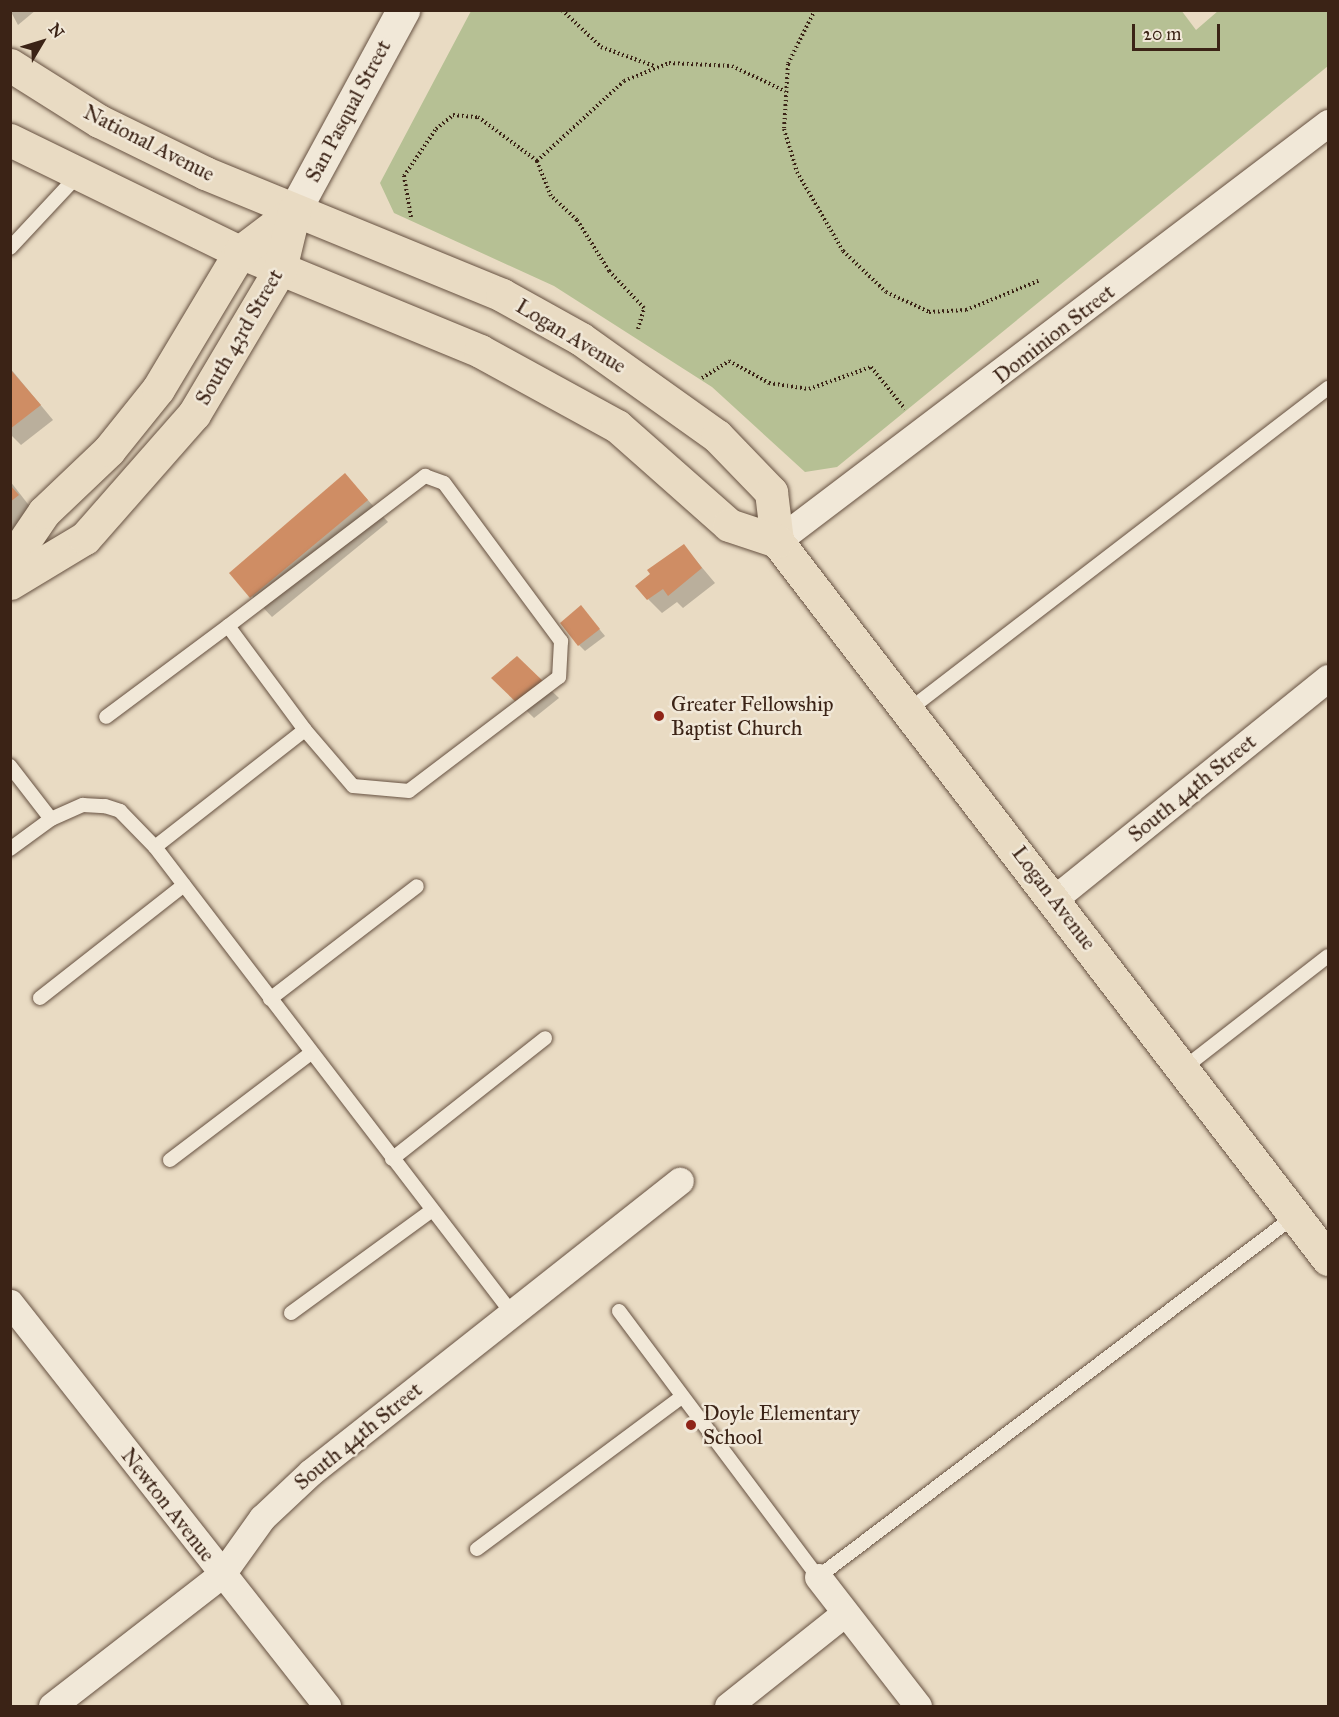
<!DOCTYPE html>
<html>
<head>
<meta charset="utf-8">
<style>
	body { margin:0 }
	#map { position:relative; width:1339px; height:1717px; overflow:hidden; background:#e9dbc3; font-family:"IM FELL Great Primer",serif }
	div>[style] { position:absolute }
	.green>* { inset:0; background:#b6c094 }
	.shadow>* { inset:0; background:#0003 }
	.building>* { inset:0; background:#cf8d64 }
	.path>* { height:4px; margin-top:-2px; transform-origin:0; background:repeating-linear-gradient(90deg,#3b2316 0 1.5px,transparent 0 4.5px) }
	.roads { filter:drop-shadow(0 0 2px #665141) drop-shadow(0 0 2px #665141) }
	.service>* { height:14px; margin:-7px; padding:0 7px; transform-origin:7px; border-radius:7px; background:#f1e8d8 }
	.minor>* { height:27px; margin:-13.5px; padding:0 13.5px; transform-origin:13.5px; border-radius:13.5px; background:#f1e8d8 }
	.secondary>* { height:33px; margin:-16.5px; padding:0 16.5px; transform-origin:16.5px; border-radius:16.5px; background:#f1e8d8 }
	.primary>* { height:33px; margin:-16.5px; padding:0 16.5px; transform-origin:16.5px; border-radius:16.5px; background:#e9dbc3 }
	.dots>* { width:16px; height:16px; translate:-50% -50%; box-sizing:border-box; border:3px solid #f1e8d8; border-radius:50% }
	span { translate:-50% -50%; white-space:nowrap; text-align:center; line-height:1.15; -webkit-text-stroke:5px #f1e8d8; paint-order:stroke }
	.street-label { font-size:21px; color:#3b2316 }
	.poi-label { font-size:21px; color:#3b2316 }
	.left { translate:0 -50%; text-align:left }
	.frame { position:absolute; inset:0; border:12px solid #3b2316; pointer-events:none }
	.north { position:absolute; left:12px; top:12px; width:60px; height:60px; -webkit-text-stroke:4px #f1e8d8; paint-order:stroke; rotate:52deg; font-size:16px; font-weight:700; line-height:24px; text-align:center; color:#3b2316 }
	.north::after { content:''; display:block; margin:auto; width:21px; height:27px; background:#3b2316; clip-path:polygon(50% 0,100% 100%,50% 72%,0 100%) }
	.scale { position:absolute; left:1132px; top:24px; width:88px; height:27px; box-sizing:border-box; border:3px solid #3b2316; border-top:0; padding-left:8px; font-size:18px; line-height:21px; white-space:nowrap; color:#3b2316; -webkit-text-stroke:4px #f1e8d8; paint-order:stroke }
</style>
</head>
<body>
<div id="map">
	<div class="green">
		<i style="clip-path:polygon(1181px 10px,1196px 30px,1218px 11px,1328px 11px,1328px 66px,837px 467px,805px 472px,712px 387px,554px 286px,394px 213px,380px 183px,471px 11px)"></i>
	</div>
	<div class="shadow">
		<i style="clip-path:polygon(10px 10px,36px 10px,18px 25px)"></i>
		<i style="clip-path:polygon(10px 368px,53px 420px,21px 445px,10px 434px)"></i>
		<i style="clip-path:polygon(345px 475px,388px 522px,272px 617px,252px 596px)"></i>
		<i style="clip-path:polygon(10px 481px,38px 517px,10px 540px)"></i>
		<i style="clip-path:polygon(684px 546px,715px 583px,683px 608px,677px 602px,662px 613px,648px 599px)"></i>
		<i style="clip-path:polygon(581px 607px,605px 636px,585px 651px,579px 645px)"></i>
		<i style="clip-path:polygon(517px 658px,559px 698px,534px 718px,493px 678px)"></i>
	</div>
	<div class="building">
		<i style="clip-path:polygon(10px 369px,41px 405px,10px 429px)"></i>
		<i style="clip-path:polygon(345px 473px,368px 500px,250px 598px,229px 573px)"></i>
		<i style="clip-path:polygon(10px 485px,19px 495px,10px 502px)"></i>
		<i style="clip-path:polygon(684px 544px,702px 568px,668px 596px,663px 589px,647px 600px,635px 586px,650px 574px,647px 570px)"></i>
		<i style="clip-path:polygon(581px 605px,600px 629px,578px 646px,560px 623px)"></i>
		<i style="clip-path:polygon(517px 656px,546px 684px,519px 705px,491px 678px)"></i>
	</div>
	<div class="path">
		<i style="left:562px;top:10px;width:54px;rotate:43.5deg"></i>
		<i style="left:601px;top:47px;width:56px;rotate:19.7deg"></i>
		<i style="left:815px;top:10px;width:60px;rotate:116.6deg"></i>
		<i style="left:788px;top:64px;width:65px;rotate:93.5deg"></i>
		<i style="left:784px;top:129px;width:45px;rotate:73.2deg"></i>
		<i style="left:797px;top:172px;width:91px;rotate:59.8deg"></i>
		<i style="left:843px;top:251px;width:59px;rotate:43.6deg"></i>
		<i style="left:886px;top:292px;width:47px;rotate:24.9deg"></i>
		<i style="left:929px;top:312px;width:37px;rotate:-3deg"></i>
		<i style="left:966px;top:310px;width:78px;rotate:-21.9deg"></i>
		<i style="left:411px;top:217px;width:42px;rotate:-99.7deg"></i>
		<i style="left:404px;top:176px;width:57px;rotate:-55.8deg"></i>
		<i style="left:436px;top:129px;width:22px;rotate:-39deg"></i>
		<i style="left:453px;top:115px;width:25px;rotate:5deg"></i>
		<i style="left:478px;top:117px;width:74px;rotate:36.7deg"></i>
		<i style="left:638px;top:329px;width:22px;rotate:-74deg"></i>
		<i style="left:644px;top:308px;width:51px;rotate:-133.4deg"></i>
		<i style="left:609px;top:271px;width:60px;rotate:-122.1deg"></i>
		<i style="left:577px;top:220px;width:35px;rotate:-137deg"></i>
		<i style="left:551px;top:196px;width:38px;rotate:-112deg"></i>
		<i style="left:537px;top:161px;width:118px;rotate:-42.6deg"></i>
		<i style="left:624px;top:81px;width:48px;rotate:-21.8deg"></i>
		<i style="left:669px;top:63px;width:63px;rotate:2.7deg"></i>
		<i style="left:732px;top:66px;width:59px;rotate:25.3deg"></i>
		<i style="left:702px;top:378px;width:32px;rotate:-32deg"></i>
		<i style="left:729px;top:361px;width:46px;rotate:28.8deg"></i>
		<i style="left:769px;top:383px;width:40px;rotate:8.5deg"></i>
		<i style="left:809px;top:389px;width:66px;rotate:-19.5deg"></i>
		<i style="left:871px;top:367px;width:54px;rotate:51deg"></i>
	</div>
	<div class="roads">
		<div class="service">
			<i style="left:10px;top:248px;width:100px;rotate:-47deg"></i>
			<i style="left:228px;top:626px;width:248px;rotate:-37.3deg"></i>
			<i style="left:425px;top:476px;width:20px;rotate:20deg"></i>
			<i style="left:444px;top:483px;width:197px;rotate:53.5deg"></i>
			<i style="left:561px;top:641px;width:36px;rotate:93deg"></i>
			<i style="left:559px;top:677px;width:188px;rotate:142.8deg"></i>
			<i style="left:409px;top:791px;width:56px;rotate:-174.9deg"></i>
			<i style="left:353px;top:786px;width:74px;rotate:-130.6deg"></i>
			<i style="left:910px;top:709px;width:527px;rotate:-37.52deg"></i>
			<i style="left:10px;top:766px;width:67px;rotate:52.3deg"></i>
			<i style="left:51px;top:819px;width:51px;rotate:143.8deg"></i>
			<i style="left:51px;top:819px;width:35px;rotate:-24deg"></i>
			<i style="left:83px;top:805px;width:22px;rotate:3deg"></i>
			<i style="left:105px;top:806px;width:16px;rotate:18deg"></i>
			<i style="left:120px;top:811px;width:50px;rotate:45.8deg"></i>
			<i style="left:155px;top:847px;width:190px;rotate:-38deg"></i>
			<i style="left:305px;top:730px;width:129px;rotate:-126.5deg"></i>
			<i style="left:228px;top:626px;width:152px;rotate:143.3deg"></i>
			<i style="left:155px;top:847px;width:586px;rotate:52.56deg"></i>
			<i style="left:40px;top:998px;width:183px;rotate:-38.1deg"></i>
			<i style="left:270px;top:999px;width:185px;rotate:-37.5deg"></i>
			<i style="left:1184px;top:1068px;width:182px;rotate:-37.9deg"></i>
			<i style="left:392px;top:1159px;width:195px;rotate:-38.3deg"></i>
			<i style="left:170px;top:1160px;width:177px;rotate:-37.2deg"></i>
			<i style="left:619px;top:1311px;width:332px;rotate:53.2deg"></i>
			<i style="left:818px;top:1577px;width:600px;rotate:-37.14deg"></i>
			<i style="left:291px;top:1313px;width:173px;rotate:-36.1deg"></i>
			<i style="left:477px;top:1549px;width:255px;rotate:-36.6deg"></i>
		</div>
		<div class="minor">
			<i style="left:777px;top:541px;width:692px;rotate:-37.18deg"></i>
			<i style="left:1054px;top:899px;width:352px;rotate:-38.9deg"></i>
			<i style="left:10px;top:1303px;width:513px;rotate:51.81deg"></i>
			<i style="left:818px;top:1577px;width:163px;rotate:52.2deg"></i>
			<i style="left:52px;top:1706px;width:215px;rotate:-37.8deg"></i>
			<i style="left:222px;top:1574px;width:69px;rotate:-54.5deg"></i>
			<i style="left:262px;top:1518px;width:67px;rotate:-43.2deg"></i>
			<i style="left:311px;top:1472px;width:470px;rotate:-38.3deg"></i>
			<i style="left:728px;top:1706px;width:149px;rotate:-38.5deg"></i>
		</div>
		<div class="secondary">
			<i style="left:294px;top:211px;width:229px;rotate:-61.5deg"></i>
		</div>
		<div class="primary">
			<i style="left:10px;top:65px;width:105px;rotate:32.2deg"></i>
			<i style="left:99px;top:121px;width:118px;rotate:26.1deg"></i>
			<i style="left:205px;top:173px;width:321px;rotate:22.3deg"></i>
			<i style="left:502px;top:295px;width:90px;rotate:29.1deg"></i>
			<i style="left:581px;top:339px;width:167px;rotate:35.5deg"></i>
			<i style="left:717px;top:436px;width:78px;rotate:46deg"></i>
			<i style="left:771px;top:492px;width:49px;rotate:83deg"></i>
			<i style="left:777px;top:541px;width:905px;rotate:52.5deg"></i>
			<i style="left:10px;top:140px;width:256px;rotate:26deg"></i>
			<i style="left:240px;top:252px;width:260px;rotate:22.4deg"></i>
			<i style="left:480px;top:351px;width:156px;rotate:28.7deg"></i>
			<i style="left:617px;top:426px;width:149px;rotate:41.5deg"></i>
			<i style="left:729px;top:525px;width:51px;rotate:18.4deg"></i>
			<i style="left:10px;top:562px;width:60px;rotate:-55.8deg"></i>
			<i style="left:44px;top:512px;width:90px;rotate:-43.6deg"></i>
			<i style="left:109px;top:450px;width:78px;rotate:-51.2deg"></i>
			<i style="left:158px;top:389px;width:160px;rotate:-59.1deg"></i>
			<i style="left:240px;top:252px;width:68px;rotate:-37.2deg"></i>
			<i style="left:10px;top:583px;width:87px;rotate:-31deg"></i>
			<i style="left:85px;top:538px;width:165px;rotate:-48.7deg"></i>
			<i style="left:194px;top:414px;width:169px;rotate:-59.3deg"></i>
			<i style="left:280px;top:269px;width:60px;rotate:-76.4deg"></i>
		</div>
	</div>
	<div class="dots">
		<i style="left:659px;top:716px;background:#8f2418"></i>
		<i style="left:691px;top:1425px;background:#8f2418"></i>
	</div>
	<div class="street-label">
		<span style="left:348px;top:111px;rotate:-62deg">San Pasqual Street</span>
		<span style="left:149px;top:143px;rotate:27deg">National Avenue</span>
		<span style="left:1054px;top:334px;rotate:-38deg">Dominion Street</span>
		<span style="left:571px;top:336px;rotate:31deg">Logan Avenue</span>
		<span style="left:239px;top:337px;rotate:-60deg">South 43rd Street</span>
		<span style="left:1192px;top:788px;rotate:-39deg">South 44th Street</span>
		<span style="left:1054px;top:898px;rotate:53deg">Logan Avenue</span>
		<span style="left:358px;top:1436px;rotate:-39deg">South 44th Street</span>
		<span style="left:168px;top:1505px;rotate:52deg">Newton Avenue</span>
	</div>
	<div class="poi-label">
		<span class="left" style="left:671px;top:716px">Greater Fellowship<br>Baptist Church</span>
		<span class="left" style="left:703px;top:1425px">Doyle Elementary<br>School</span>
	</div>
	<div class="frame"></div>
	<div class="north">N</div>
	<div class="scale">20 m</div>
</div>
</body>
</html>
